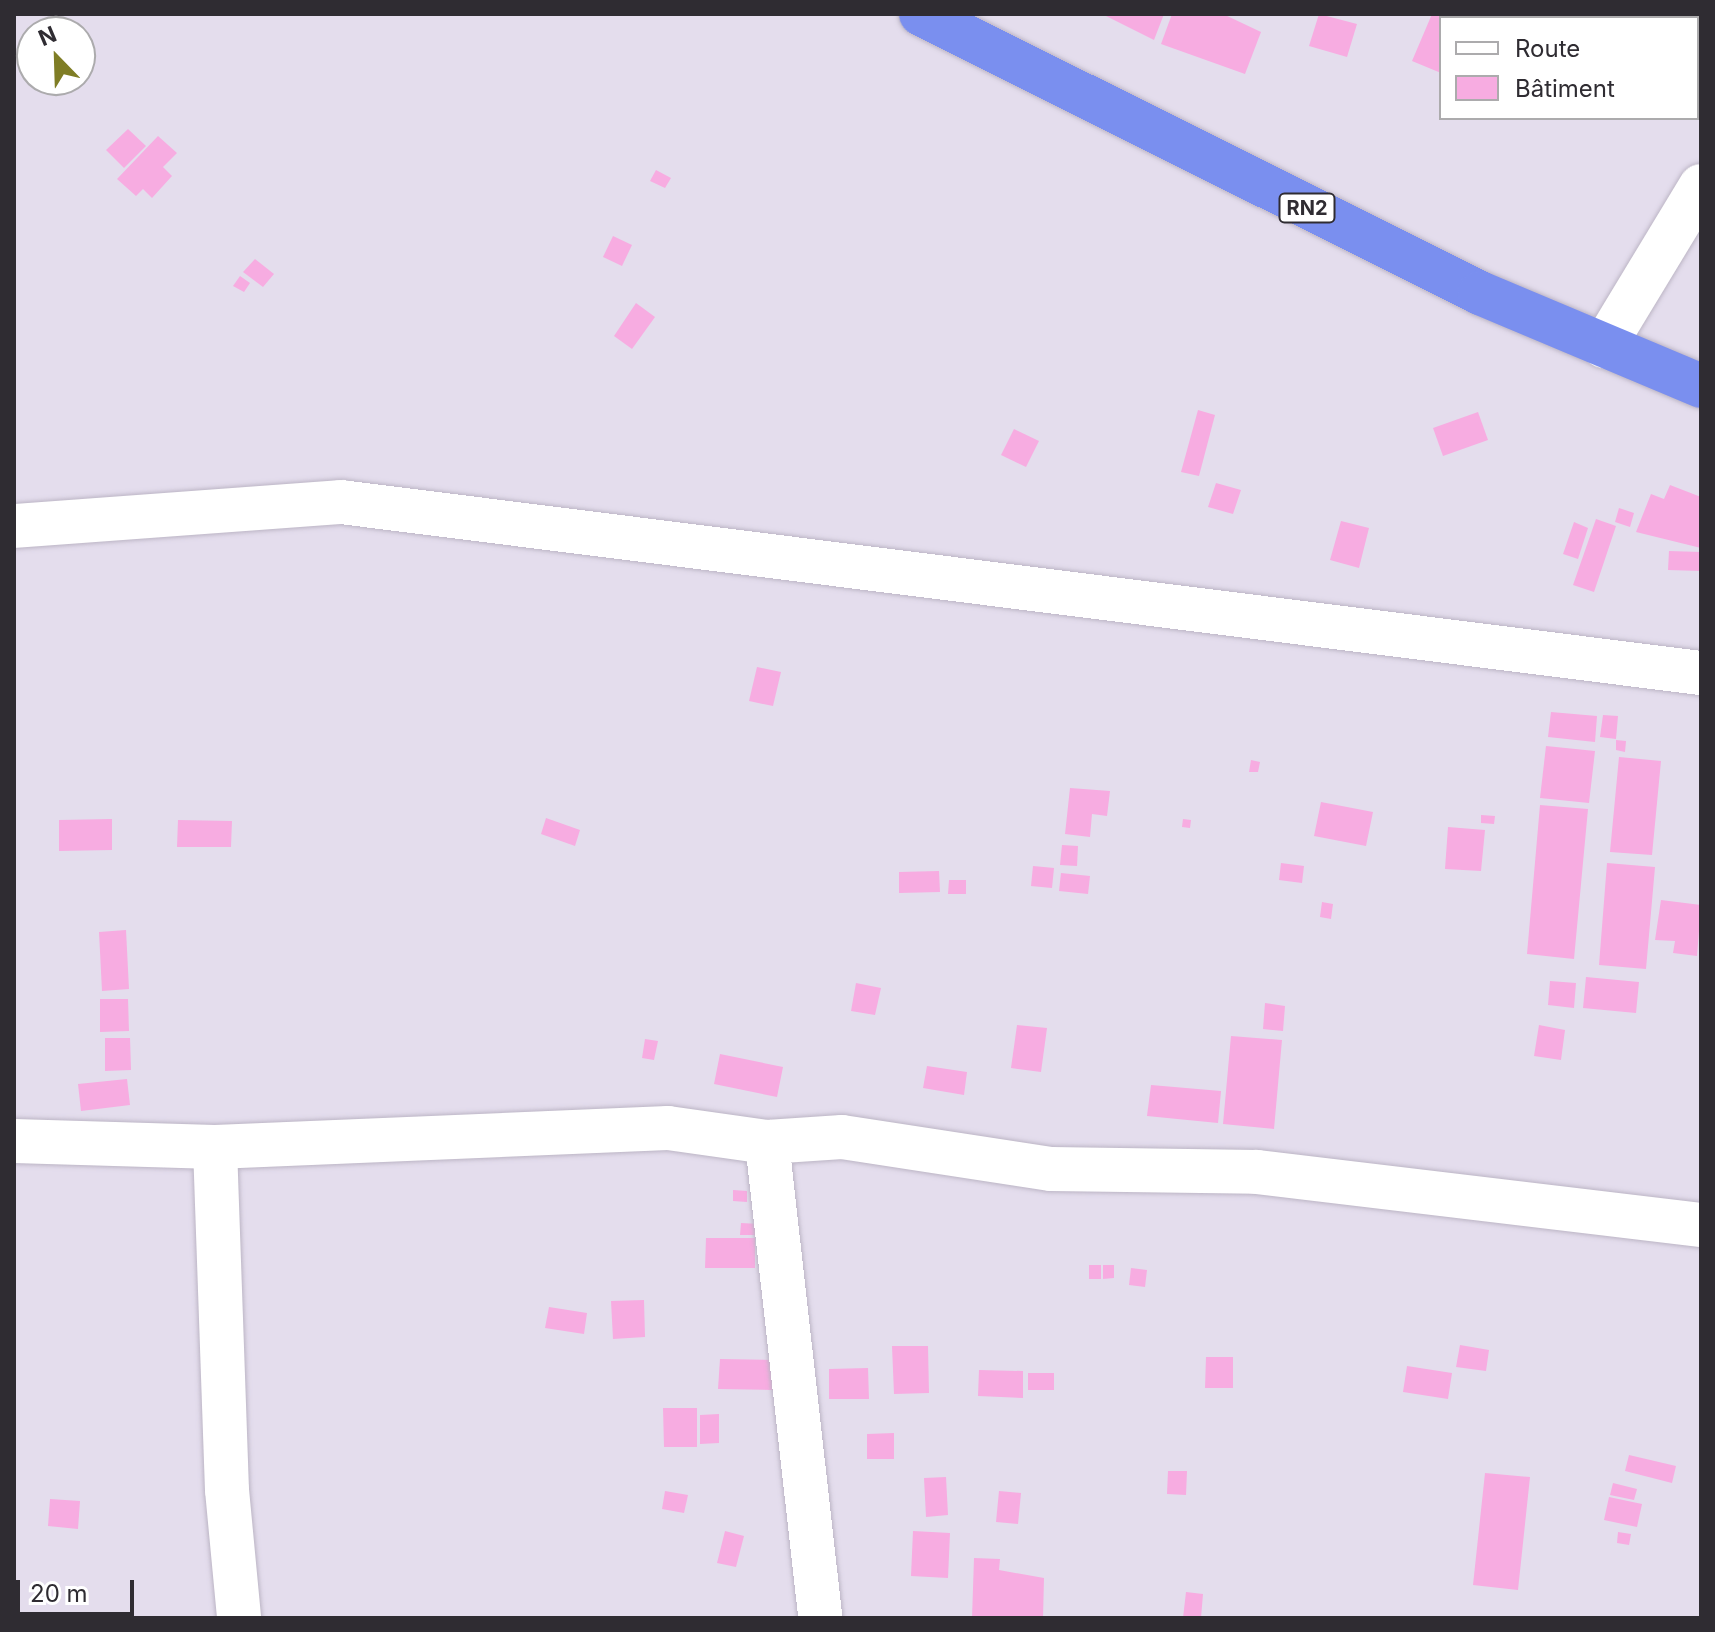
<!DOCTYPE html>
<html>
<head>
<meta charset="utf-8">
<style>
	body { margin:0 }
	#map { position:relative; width:1715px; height:1632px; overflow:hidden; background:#e4dded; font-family:Inter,sans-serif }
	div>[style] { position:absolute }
	.building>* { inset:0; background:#f7ace1 }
	.roads { filter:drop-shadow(0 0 2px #bcb5c5) drop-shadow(0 0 2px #bcb5c5) }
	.minor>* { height:44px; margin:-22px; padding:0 22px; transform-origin:22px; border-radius:22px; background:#fff }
	.highway>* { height:44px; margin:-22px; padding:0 22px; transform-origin:22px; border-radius:22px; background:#7a8fef }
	span { translate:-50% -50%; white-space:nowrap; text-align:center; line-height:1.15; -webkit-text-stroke:6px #fff; paint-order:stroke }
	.shield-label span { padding:2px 6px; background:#fff; border:2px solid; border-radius:6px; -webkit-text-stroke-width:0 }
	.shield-label { font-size:20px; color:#2f2c32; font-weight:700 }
	.frame { position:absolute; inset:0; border:16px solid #2f2c32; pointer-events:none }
	.legend { position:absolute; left:1439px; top:16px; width:260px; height:104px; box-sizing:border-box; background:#fff; border:2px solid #acabad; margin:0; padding:10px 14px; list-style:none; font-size:24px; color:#2f2c32 }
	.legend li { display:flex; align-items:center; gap:16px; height:40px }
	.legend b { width:40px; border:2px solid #acabad }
	.north { position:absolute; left:16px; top:16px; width:80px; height:80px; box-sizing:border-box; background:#fff; border:2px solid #acabad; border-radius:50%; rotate:337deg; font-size:22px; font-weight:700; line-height:32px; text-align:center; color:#2f2c32 }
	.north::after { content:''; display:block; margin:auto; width:28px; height:36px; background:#7f7d25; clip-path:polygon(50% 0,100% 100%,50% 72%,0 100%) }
	.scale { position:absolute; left:16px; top:1580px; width:118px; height:36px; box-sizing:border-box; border:4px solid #2f2c32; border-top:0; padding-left:10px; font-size:24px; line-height:28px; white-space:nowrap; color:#2f2c32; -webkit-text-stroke:6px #fff; paint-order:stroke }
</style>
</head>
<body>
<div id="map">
	<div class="building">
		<i style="clip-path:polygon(1102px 14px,1164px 14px,1154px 40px)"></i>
		<i style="clip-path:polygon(1172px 14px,1223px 14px,1261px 32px,1245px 74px,1161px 44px)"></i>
		<i style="clip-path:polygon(1319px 14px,1357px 24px,1347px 57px,1309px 46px)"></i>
		<i style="clip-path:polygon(1432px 14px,1471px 18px,1441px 18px,1441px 73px,1412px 61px)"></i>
		<i style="clip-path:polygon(128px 129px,146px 146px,124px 168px,106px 150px)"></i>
		<i style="clip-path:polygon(158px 136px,177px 153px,163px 167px,172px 176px,152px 198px,143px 189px,136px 196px,117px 179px)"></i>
		<i style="clip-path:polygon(656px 170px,671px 178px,665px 188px,650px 181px)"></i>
		<i style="clip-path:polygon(613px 236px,632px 245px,622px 266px,603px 257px)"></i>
		<i style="clip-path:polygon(255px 259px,274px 274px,263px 287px,243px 272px)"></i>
		<i style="clip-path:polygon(240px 276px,250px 283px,244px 292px,233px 286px)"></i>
		<i style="clip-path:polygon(636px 303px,655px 317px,632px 349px,614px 336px)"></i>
		<i style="clip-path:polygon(1198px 410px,1215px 415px,1199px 476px,1181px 472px)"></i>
		<i style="clip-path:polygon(1478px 412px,1488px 440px,1443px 456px,1433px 428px)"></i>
		<i style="clip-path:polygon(1014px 429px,1039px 441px,1026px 467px,1001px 455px)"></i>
		<i style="clip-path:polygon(1216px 483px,1241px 490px,1233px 514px,1208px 507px)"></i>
		<i style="clip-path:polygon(1670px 485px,1701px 497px,1701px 548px,1636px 532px,1651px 494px,1664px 499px)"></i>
		<i style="clip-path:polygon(1619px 508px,1634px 513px,1630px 527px,1615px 522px)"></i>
		<i style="clip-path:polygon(1596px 519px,1616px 526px,1594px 592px,1573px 585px)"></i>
		<i style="clip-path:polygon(1341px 521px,1369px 528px,1359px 568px,1330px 560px)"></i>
		<i style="clip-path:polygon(1574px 522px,1588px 528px,1578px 559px,1563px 554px)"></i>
		<i style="clip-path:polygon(1669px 551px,1701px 552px,1701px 571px,1668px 570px)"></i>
		<i style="clip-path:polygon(757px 667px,781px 672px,773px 706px,749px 701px)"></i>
		<i style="clip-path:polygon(1551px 712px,1597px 716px,1595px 742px,1548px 737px)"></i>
		<i style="clip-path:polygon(1603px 715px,1618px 716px,1616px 739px,1600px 737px)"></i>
		<i style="clip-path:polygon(1616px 740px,1626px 741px,1625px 752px,1616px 750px)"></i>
		<i style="clip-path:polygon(1546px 746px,1595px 751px,1589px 803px,1540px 798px)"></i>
		<i style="clip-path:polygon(1619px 757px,1661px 761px,1652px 855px,1610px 852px)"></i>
		<i style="clip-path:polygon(1251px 760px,1260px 762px,1258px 772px,1249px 772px)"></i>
		<i style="clip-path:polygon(1070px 788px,1110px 791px,1107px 816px,1092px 814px,1090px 837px,1065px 834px)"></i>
		<i style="clip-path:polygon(1321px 802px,1373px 812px,1366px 846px,1314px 836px)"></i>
		<i style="clip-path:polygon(1540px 805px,1588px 809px,1574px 959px,1527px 954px)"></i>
		<i style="clip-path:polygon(1481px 815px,1495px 816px,1494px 824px,1481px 823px)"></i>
		<i style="clip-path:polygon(546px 818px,580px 830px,575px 846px,541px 834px)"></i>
		<i style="clip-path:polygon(112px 819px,112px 850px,59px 851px,59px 820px)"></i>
		<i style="clip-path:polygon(1183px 819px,1191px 820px,1190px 828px,1182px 827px)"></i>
		<i style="clip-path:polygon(178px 820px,232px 821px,231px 847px,177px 847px)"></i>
		<i style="clip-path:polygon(1448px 827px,1485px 830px,1481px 871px,1445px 869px)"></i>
		<i style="clip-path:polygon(1062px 845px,1078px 846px,1077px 866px,1060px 865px)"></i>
		<i style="clip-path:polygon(1281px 863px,1304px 866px,1302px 883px,1279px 880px)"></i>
		<i style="clip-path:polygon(1607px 863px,1655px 867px,1646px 969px,1599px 965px)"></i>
		<i style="clip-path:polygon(1033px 866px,1054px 868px,1052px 888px,1031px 886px)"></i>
		<i style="clip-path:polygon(939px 871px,940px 892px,899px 893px,899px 872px)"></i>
		<i style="clip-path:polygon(1061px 873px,1090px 876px,1088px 894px,1059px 891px)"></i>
		<i style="clip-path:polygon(949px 880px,966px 880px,966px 894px,948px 894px)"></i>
		<i style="clip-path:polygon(1661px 900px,1701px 905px,1697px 956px,1673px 953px,1675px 941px,1655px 940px)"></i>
		<i style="clip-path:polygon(1322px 902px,1333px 904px,1331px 919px,1320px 917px)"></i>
		<i style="clip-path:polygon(126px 930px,129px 989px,102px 991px,99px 932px)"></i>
		<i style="clip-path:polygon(1586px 977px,1639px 982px,1636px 1013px,1583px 1008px)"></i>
		<i style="clip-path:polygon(1550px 981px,1576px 983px,1574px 1008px,1548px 1005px)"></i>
		<i style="clip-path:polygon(856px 983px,881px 988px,875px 1015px,851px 1011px)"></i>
		<i style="clip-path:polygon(100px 999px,128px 999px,129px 1031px,100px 1032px)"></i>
		<i style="clip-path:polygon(1265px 1003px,1285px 1006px,1283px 1031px,1263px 1029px)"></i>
		<i style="clip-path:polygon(1017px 1025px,1047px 1028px,1041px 1072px,1011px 1068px)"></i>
		<i style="clip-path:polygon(1539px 1025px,1565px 1030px,1561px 1060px,1534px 1056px)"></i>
		<i style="clip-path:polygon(1231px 1036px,1282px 1040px,1274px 1129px,1223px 1124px)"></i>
		<i style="clip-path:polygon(105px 1038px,130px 1038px,131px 1070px,105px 1071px)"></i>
		<i style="clip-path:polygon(645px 1039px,658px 1041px,654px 1060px,642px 1058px)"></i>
		<i style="clip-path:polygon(720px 1054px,783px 1067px,777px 1097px,714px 1084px)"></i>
		<i style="clip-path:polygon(927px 1066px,967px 1072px,964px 1095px,923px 1088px)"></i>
		<i style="clip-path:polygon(127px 1079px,130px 1105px,81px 1111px,78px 1084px)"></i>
		<i style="clip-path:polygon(1151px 1085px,1221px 1091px,1218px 1123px,1147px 1116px)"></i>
		<i style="clip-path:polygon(733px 1190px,747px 1191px,747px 1202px,733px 1201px)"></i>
		<i style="clip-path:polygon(741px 1223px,760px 1224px,759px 1235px,740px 1235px)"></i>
		<i style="clip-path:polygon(706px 1238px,755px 1238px,755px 1268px,705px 1268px)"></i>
		<i style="clip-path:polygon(1089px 1265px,1101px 1265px,1101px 1279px,1089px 1279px)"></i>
		<i style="clip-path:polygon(1103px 1265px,1114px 1265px,1114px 1278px,1103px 1279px)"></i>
		<i style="clip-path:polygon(1131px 1268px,1147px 1270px,1145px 1287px,1129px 1285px)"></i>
		<i style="clip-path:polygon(644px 1300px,645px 1337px,613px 1339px,611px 1301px)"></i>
		<i style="clip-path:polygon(549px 1307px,587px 1313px,584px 1334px,545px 1328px)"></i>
		<i style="clip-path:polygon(1460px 1345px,1489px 1350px,1486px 1371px,1456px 1367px)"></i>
		<i style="clip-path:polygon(892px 1346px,928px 1346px,929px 1393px,894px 1394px)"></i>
		<i style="clip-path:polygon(1206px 1357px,1233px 1357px,1233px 1388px,1205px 1388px)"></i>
		<i style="clip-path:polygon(720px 1359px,775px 1360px,774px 1390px,718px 1389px)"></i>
		<i style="clip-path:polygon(1407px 1366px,1452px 1373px,1448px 1399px,1403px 1392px)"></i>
		<i style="clip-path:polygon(868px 1368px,869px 1399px,829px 1399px,829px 1369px)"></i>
		<i style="clip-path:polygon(979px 1370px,1023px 1371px,1023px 1398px,978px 1396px)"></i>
		<i style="clip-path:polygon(1028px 1373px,1054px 1373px,1054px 1390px,1028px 1390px)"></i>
		<i style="clip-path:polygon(663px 1408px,697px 1408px,697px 1447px,664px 1447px)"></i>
		<i style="clip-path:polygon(719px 1414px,719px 1443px,700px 1444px,700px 1415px)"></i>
		<i style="clip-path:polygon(894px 1433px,894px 1459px,867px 1459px,867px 1434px)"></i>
		<i style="clip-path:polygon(1629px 1455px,1676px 1466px,1672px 1483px,1625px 1471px)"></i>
		<i style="clip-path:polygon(1168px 1471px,1187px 1471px,1186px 1495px,1167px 1494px)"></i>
		<i style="clip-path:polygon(1485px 1473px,1530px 1477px,1518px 1590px,1473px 1585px)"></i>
		<i style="clip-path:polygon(946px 1477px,948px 1515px,926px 1517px,924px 1478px)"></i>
		<i style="clip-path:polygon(1613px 1483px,1637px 1489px,1634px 1500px,1610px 1495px)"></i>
		<i style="clip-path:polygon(665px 1491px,688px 1495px,684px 1513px,662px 1509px)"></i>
		<i style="clip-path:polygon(999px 1491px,1021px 1493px,1018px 1524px,996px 1522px)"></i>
		<i style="clip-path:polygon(1609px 1497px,1642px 1504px,1637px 1527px,1604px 1520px)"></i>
		<i style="clip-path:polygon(50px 1499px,80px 1501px,78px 1529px,48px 1526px)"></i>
		<i style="clip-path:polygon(725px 1531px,744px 1536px,736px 1567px,717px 1563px)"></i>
		<i style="clip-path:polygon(913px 1531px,950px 1533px,948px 1578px,911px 1576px)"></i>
		<i style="clip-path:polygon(1618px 1532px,1631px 1534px,1629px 1545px,1617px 1543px)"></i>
		<i style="clip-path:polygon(974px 1558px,1000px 1559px,999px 1570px,1044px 1578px,1043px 1618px,972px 1618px)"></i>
		<i style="clip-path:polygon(1186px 1592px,1203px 1594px,1201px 1618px,1183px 1618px)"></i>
	</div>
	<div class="roads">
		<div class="minor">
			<i style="left:1604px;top:346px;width:187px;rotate:-58.8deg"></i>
			<i style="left:14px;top:526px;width:328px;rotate:-4.2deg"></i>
			<i style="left:341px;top:502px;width:1371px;rotate:7.17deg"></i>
			<i style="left:14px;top:1141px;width:201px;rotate:1.7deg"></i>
			<i style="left:215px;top:1147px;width:453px;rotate:-2.4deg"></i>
			<i style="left:668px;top:1128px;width:100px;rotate:8deg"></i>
			<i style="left:767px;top:1142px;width:75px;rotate:-3.8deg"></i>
			<i style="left:842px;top:1137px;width:211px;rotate:8.7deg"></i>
			<i style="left:1051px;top:1169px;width:206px;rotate:0.8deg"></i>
			<i style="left:1257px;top:1172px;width:447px;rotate:6.8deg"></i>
			<i style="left:767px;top:1142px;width:479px;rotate:83.6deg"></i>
			<i style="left:215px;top:1147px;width:343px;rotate:88deg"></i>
			<i style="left:227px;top:1490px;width:129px;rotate:84.6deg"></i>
		</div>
		<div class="highway">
			<i style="left:921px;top:14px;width:625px;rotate:26.52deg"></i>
			<i style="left:1480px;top:293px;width:240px;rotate:22.8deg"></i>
		</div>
	</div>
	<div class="shield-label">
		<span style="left:1307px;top:208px">RN2</span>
	</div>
	<div class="frame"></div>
	<ul class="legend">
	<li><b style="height:10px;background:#fff"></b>Route</li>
	<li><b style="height:22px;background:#f7ace1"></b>Bâtiment</li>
	</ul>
	<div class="north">N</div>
	<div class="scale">20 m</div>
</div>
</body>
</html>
